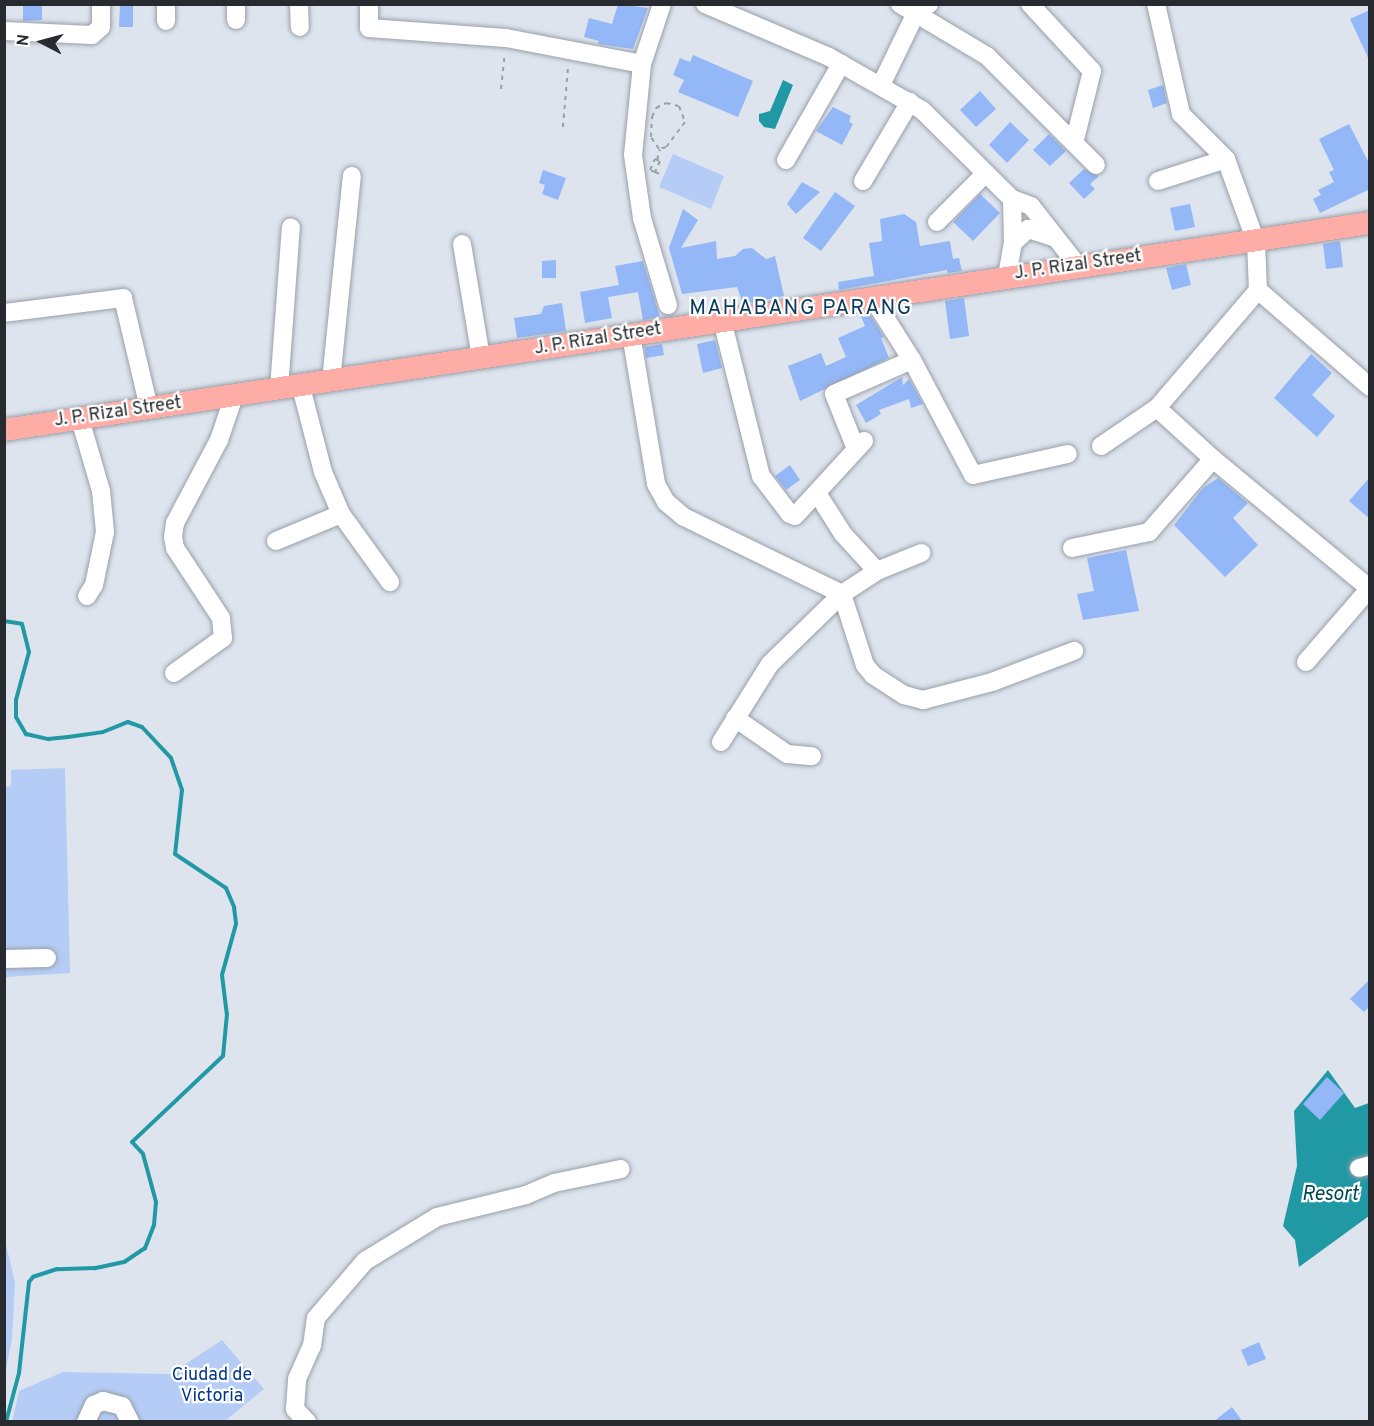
<!DOCTYPE html>
<html>
<head>
<meta charset="utf-8">
<style>
	body { margin:0 }
	#map { position:relative; width:1374px; height:1426px; overflow:hidden; background:#dde4ee; font-family:Overpass,sans-serif }
	div>[style] { position:absolute }
	.green>* { inset:0; background:#b5cdf6 }
	.water>* { inset:0; background:#2199a5 }
	.stream>* { height:4px; margin:-2px; padding:0 2px; transform-origin:2px; border-radius:2px; background:#2199a5 }
	.building>* { inset:0; background:#93b7f7 }
	.path>* { height:2px; margin-top:-1px; transform-origin:0; background:repeating-linear-gradient(90deg,#9aa0a7 0 4.5px,transparent 0 9px) }
	.roads { filter:drop-shadow(0 0 2px #999fa9) drop-shadow(0 0 2px #999fa9) }
	.minor>* { height:18px; margin:-9px; padding:0 9px; transform-origin:9px; border-radius:9px; background:#fff }
	.major>* { height:22px; margin:-11px; padding:0 11px; transform-origin:11px; border-radius:11px; background:#fdada5 }
	span { translate:-50% -50%; white-space:nowrap; text-align:center; line-height:1.15; -webkit-text-stroke:4.5px #fff; paint-order:stroke }
	.street-label { font-size:18px; color:#272a2e }
	.park-label { font-size:18px; color:#03358e }
	.water-label { font-size:20px; color:#01474e; font-style:italic }
	.quarter-label { font-size:21px; color:#0c3d61; letter-spacing:1.5px }
	.frame { position:absolute; inset:0; border:6px solid #272a2e; pointer-events:none }
	.north { position:absolute; left:12px; top:12px; width:60px; height:60px; -webkit-text-stroke:4px #fff; paint-order:stroke; rotate:276deg; font-size:16px; font-weight:700; line-height:24px; text-align:center; color:#272a2e }
	.north::after { content:''; display:block; margin:auto; width:21px; height:27px; background:#272a2e; clip-path:polygon(50% 0,100% 100%,50% 72%,0 100%) }
</style>
</head>
<body>
<div id="map">
	<div class="green">
		<i style="clip-path:polygon(673px 154px,724px 176px,711px 209px,659px 187px)"></i>
		<i style="clip-path:polygon(65px 768px,70px 973px,5px 977px,5px 787px,11px 786px,11px 770px)"></i>
		<i style="clip-path:polygon(5px 1241px,15px 1282px,12px 1339px,5px 1375px)"></i>
		<i style="clip-path:polygon(222px 1340px,264px 1389px,225px 1421px,12px 1422px,19px 1391px,63px 1372px,170px 1374px)"></i>
	</div>
	<div class="water">
		<i style="clip-path:polygon(783px 80px,793px 85px,775px 129px,764px 127px,759px 121px,759px 114px,770px 111px)"></i>
		<i style="clip-path:polygon(1328px 1070px,1355px 1108px,1369px 1103px,1369px 1216px,1299px 1267px,1295px 1240px,1283px 1226px,1297px 1166px,1294px 1111px)"></i>
	</div>
	<div class="stream">
		<i style="left:4px;top:621px;width:18px;rotate:9deg"></i>
		<i style="left:22px;top:624px;width:29px;rotate:76deg"></i>
		<i style="left:29px;top:652px;width:50px;rotate:105.2deg"></i>
		<i style="left:16px;top:700px;width:17px;rotate:90deg"></i>
		<i style="left:16px;top:717px;width:20px;rotate:60deg"></i>
		<i style="left:26px;top:734px;width:23px;rotate:13deg"></i>
		<i style="left:48px;top:739px;width:20px;rotate:-6deg"></i>
		<i style="left:68px;top:737px;width:35px;rotate:-8deg"></i>
		<i style="left:103px;top:732px;width:27px;rotate:-22deg"></i>
		<i style="left:128px;top:722px;width:15px;rotate:20deg"></i>
		<i style="left:142px;top:727px;width:42px;rotate:46.9deg"></i>
		<i style="left:171px;top:758px;width:34px;rotate:71deg"></i>
		<i style="left:182px;top:790px;width:64px;rotate:96.2deg"></i>
		<i style="left:175px;top:854px;width:61px;rotate:33.7deg"></i>
		<i style="left:226px;top:888px;width:21px;rotate:67deg"></i>
		<i style="left:234px;top:907px;width:17px;rotate:83deg"></i>
		<i style="left:236px;top:924px;width:53px;rotate:105.4deg"></i>
		<i style="left:222px;top:975px;width:39px;rotate:83deg"></i>
		<i style="left:227px;top:1014px;width:42px;rotate:95.4deg"></i>
		<i style="left:223px;top:1056px;width:125px;rotate:136.6deg"></i>
		<i style="left:132px;top:1142px;width:16px;rotate:47deg"></i>
		<i style="left:143px;top:1154px;width:50px;rotate:74.8deg"></i>
		<i style="left:156px;top:1202px;width:23px;rotate:95deg"></i>
		<i style="left:154px;top:1225px;width:25px;rotate:111deg"></i>
		<i style="left:145px;top:1248px;width:25px;rotate:146deg"></i>
		<i style="left:124px;top:1262px;width:30px;rotate:168deg"></i>
		<i style="left:95px;top:1268px;width:38px;rotate:178deg"></i>
		<i style="left:57px;top:1269px;width:25px;rotate:162deg"></i>
		<i style="left:33px;top:1277px;width:6px;rotate:129deg"></i>
		<i style="left:29px;top:1282px;width:92px;rotate:96.3deg"></i>
		<i style="left:19px;top:1373px;width:51px;rotate:104.9deg"></i>
	</div>
	<div class="building">
		<i style="clip-path:polygon(23px 4px,42px 4px,42px 20px,23px 21px)"></i>
		<i style="clip-path:polygon(618px 4px,648px 8px,633px 49px,598px 44px,599px 41px,584px 37px,589px 18px,612px 24px)"></i>
		<i style="clip-path:polygon(120px 5px,133px 5px,133px 27px,119px 27px)"></i>
		<i style="clip-path:polygon(1370px 10px,1370px 62px,1350px 19px)"></i>
		<i style="clip-path:polygon(693px 55px,753px 81px,738px 117px,678px 92px,684px 80px,673px 75px,680px 58px,690px 62px)"></i>
		<i style="clip-path:polygon(1163px 85px,1167px 103px,1153px 108px,1148px 90px)"></i>
		<i style="clip-path:polygon(980px 91px,996px 109px,976px 127px,960px 110px)"></i>
		<i style="clip-path:polygon(833px 107px,851px 116px,849px 122px,853px 124px,842px 145px,816px 131px)"></i>
		<i style="clip-path:polygon(1010px 122px,1029px 140px,1007px 163px,989px 145px)"></i>
		<i style="clip-path:polygon(1349px 124px,1370px 165px,1370px 189px,1320px 213px,1313px 199px,1321px 195px,1318px 190px,1334px 182px,1329px 172px,1334px 170px,1319px 139px)"></i>
		<i style="clip-path:polygon(1049px 134px,1066px 151px,1050px 166px,1033px 150px)"></i>
		<i style="clip-path:polygon(1084px 169px,1099px 176px,1090px 184px,1095px 189px,1084px 199px,1069px 183px)"></i>
		<i style="clip-path:polygon(543px 170px,566px 178px,558px 200px,542px 194px,545px 185px,539px 183px)"></i>
		<i style="clip-path:polygon(802px 182px,820px 192px,796px 214px,787px 204px)"></i>
		<i style="clip-path:polygon(835px 192px,855px 206px,821px 251px,803px 238px)"></i>
		<i style="clip-path:polygon(980px 194px,1000px 213px,973px 241px,953px 222px)"></i>
		<i style="clip-path:polygon(1190px 204px,1195px 227px,1175px 231px,1170px 208px)"></i>
		<i style="clip-path:polygon(683px 209px,698px 220px,681px 248px,716px 241px,717px 259px,735px 256px,743px 249px,752px 248px,766px 259px,775px 256px,784px 296px,743px 304px,737px 287px,682px 294px,669px 248px)"></i>
		<i style="clip-path:polygon(904px 214px,916px 222px,920px 246px,950px 241px,953px 259px,959px 258px,962px 271px,948px 273px,947px 270px,839px 290px,838px 282px,874px 276px,869px 243px,882px 241px,880px 219px)"></i>
		<i style="clip-path:polygon(1340px 241px,1343px 267px,1326px 269px,1323px 244px)"></i>
		<i style="clip-path:polygon(556px 260px,556px 278px,542px 278px,542px 261px)"></i>
		<i style="clip-path:polygon(643px 261px,660px 317px,643px 320px,638px 292px,608px 297px,612px 318px,585px 323px,580px 292px,619px 285px,615px 266px)"></i>
		<i style="clip-path:polygon(1186px 264px,1191px 285px,1172px 290px,1166px 268px)"></i>
		<i style="clip-path:polygon(964px 298px,969px 336px,950px 339px,945px 301px)"></i>
		<i style="clip-path:polygon(562px 303px,566px 331px,517px 338px,514px 318px,541px 314px,544px 306px)"></i>
		<i style="clip-path:polygon(869px 313px,884px 337px,881px 338px,889px 358px,800px 401px,788px 366px,821px 353px,826px 366px,846px 357px,838px 338px,865px 326px,860px 314px)"></i>
		<i style="clip-path:polygon(715px 340px,722px 368px,703px 373px,697px 344px)"></i>
		<i style="clip-path:polygon(662px 344px,664px 355px,646px 358px,645px 347px)"></i>
		<i style="clip-path:polygon(1311px 354px,1332px 373px,1312px 395px,1335px 416px,1317px 437px,1274px 398px)"></i>
		<i style="clip-path:polygon(902px 377px,903px 385px,909px 379px,923px 404px,911px 408px,909px 399px,879px 410px,881px 414px,866px 423px,856px 405px)"></i>
		<i style="clip-path:polygon(790px 465px,800px 480px,786px 490px,775px 476px)"></i>
		<i style="clip-path:polygon(1370px 477px,1370px 519px,1349px 501px)"></i>
		<i style="clip-path:polygon(1218px 478px,1248px 503px,1233px 518px,1258px 545px,1225px 577px,1174px 525px,1203px 488px)"></i>
		<i style="clip-path:polygon(1126px 550px,1139px 611px,1083px 620px,1077px 594px,1094px 591px,1087px 558px)"></i>
		<i style="clip-path:polygon(1370px 979px,1370px 1006px,1364px 1012px,1350px 999px)"></i>
		<i style="clip-path:polygon(1327px 1077px,1344px 1093px,1320px 1120px,1303px 1104px)"></i>
		<i style="clip-path:polygon(1259px 1342px,1266px 1359px,1248px 1366px,1241px 1350px)"></i>
		<i style="clip-path:polygon(1232px 1407px,1243px 1422px,1213px 1422px)"></i>
	</div>
	<div class="path">
		<i style="left:501px;top:89px;width:36px;rotate:-84deg"></i>
		<i style="left:666px;top:103px;width:13px;rotate:13deg"></i>
		<i style="left:679px;top:106px;width:17px;rotate:69deg"></i>
		<i style="left:685px;top:122px;width:31px;rotate:127deg"></i>
		<i style="left:666px;top:147px;width:7px;rotate:164deg"></i>
		<i style="left:659px;top:149px;width:14px;rotate:-124deg"></i>
		<i style="left:651px;top:137px;width:20px;rotate:-87deg"></i>
		<i style="left:652px;top:117px;width:10px;rotate:-66deg"></i>
		<i style="left:656px;top:108px;width:11px;rotate:-27deg"></i>
		<i style="left:563px;top:127px;width:60px;rotate:-85.2deg"></i>
		<i style="left:655px;top:159px;width:5px;rotate:22deg"></i>
		<i style="left:660px;top:161px;width:12px;rotate:114deg"></i>
		<i style="left:655px;top:172px;width:5px;rotate:-158deg"></i>
		<i style="left:650px;top:170px;width:12px;rotate:-66deg"></i>
		<i style="left:657px;top:160px;width:11px;rotate:-75deg"></i>
		<i style="left:655px;top:172px;width:8px;rotate:23deg"></i>
	</div>
	<div class="roads">
		<div class="minor">
			<i style="left:236px;top:4px;width:16px;rotate:90deg"></i>
			<i style="left:299px;top:4px;width:23px;rotate:88deg"></i>
			<i style="left:369px;top:4px;width:24px;rotate:90deg"></i>
			<i style="left:369px;top:28px;width:137px;rotate:4.2deg"></i>
			<i style="left:506px;top:38px;width:138px;rotate:10.8deg"></i>
			<i style="left:662px;top:4px;width:63px;rotate:108.4deg"></i>
			<i style="left:642px;top:64px;width:91px;rotate:95.6deg"></i>
			<i style="left:633px;top:155px;width:64px;rotate:81.9deg"></i>
			<i style="left:642px;top:218px;width:91px;rotate:73.4deg"></i>
			<i style="left:705px;top:4px;width:135px;rotate:23.1deg"></i>
			<i style="left:829px;top:57px;width:107px;rotate:29.7deg"></i>
			<i style="left:922px;top:110px;width:127px;rotate:44.7deg"></i>
			<i style="left:1012px;top:199px;width:20px;rotate:20deg"></i>
			<i style="left:1031px;top:206px;width:76px;rotate:51.9deg"></i>
			<i style="left:900px;top:4px;width:101px;rotate:30.9deg"></i>
			<i style="left:987px;top:56px;width:154px;rotate:45deg"></i>
			<i style="left:1030px;top:4px;width:91px;rotate:47.2deg"></i>
			<i style="left:1092px;top:71px;width:74px;rotate:104deg"></i>
			<i style="left:166px;top:21px;width:17px;rotate:-90deg"></i>
			<i style="left:4px;top:31px;width:88px;rotate:2.6deg"></i>
			<i style="left:92px;top:35px;width:12px;rotate:-42deg"></i>
			<i style="left:101px;top:27px;width:23px;rotate:-90deg"></i>
			<i style="left:881px;top:85px;width:80px;rotate:-64.1deg"></i>
			<i style="left:916px;top:13px;width:16px;rotate:-35deg"></i>
			<i style="left:786px;top:160px;width:111px;rotate:-60.2deg"></i>
			<i style="left:863px;top:181px;width:92px;rotate:-59.3deg"></i>
			<i style="left:1158px;top:181px;width:71px;rotate:-17.9deg"></i>
			<i style="left:937px;top:222px;width:69px;rotate:-45deg"></i>
			<i style="left:1013px;top:243px;width:21px;rotate:-43deg"></i>
			<i style="left:1028px;top:229px;width:26px;rotate:18deg"></i>
			<i style="left:462px;top:244px;width:116px;rotate:80.5deg"></i>
			<i style="left:1007px;top:276px;width:34px;rotate:-80deg"></i>
			<i style="left:1013px;top:243px;width:44px;rotate:-91.3deg"></i>
			<i style="left:1258px;top:290px;width:148px;rotate:40.9deg"></i>
			<i style="left:4px;top:313px;width:120px;rotate:-7.2deg"></i>
			<i style="left:123px;top:298px;width:113px;rotate:76.7deg"></i>
			<i style="left:722px;top:320px;width:161px;rotate:76deg"></i>
			<i style="left:761px;top:476px;width:48px;rotate:52.7deg"></i>
			<i style="left:790px;top:514px;width:5px;rotate:22deg"></i>
			<i style="left:795px;top:516px;width:102px;rotate:-47.4deg"></i>
			<i style="left:631px;top:334px;width:152px;rotate:80.5deg"></i>
			<i style="left:656px;top:484px;width:21px;rotate:61deg"></i>
			<i style="left:666px;top:502px;width:23px;rotate:40deg"></i>
			<i style="left:684px;top:517px;width:176px;rotate:26deg"></i>
			<i style="left:842px;top:594px;width:75px;rotate:72.1deg"></i>
			<i style="left:865px;top:665px;width:13px;rotate:51deg"></i>
			<i style="left:873px;top:675px;width:37px;rotate:33deg"></i>
			<i style="left:904px;top:695px;width:20px;rotate:15deg"></i>
			<i style="left:923px;top:700px;width:71px;rotate:-14.6deg"></i>
			<i style="left:992px;top:682px;width:88px;rotate:-20.7deg"></i>
			<i style="left:912px;top:360px;width:130px;rotate:62.1deg"></i>
			<i style="left:973px;top:475px;width:97px;rotate:-12.5deg"></i>
			<i style="left:331px;top:381px;width:206px;rotate:-84.2deg"></i>
			<i style="left:279px;top:389px;width:162px;rotate:-85.8deg"></i>
			<i style="left:1157px;top:408px;width:76px;rotate:42.3deg"></i>
			<i style="left:1213px;top:459px;width:204px;rotate:39.6deg"></i>
			<i style="left:80px;top:419px;width:75px;rotate:73.7deg"></i>
			<i style="left:101px;top:491px;width:41px;rotate:84.4deg"></i>
			<i style="left:105px;top:532px;width:54px;rotate:101.7deg"></i>
			<i style="left:94px;top:585px;width:13px;rotate:122deg"></i>
			<i style="left:1101px;top:446px;width:68px;rotate:-34.2deg"></i>
			<i style="left:1157px;top:408px;width:155px;rotate:-49.4deg"></i>
			<i style="left:1258px;top:290px;width:48px;rotate:-92.4deg"></i>
			<i style="left:1256px;top:242px;width:88px;rotate:-109.9deg"></i>
			<i style="left:1226px;top:159px;width:64px;rotate:-135deg"></i>
			<i style="left:1181px;top:114px;width:113px;rotate:-102.8deg"></i>
			<i style="left:856px;top:449px;width:59px;rotate:-111.8deg"></i>
			<i style="left:834px;top:394px;width:85px;rotate:-23.6deg"></i>
			<i style="left:912px;top:360px;width:75px;rotate:-122.4deg"></i>
			<i style="left:817px;top:493px;width:49px;rotate:57.6deg"></i>
			<i style="left:843px;top:534px;width:50px;rotate:47.4deg"></i>
			<i style="left:341px;top:514px;width:84px;rotate:54.2deg"></i>
			<i style="left:276px;top:541px;width:70px;rotate:-22.6deg"></i>
			<i style="left:341px;top:514px;width:46px;rotate:-113.2deg"></i>
			<i style="left:323px;top:472px;width:88px;rotate:-104.5deg"></i>
			<i style="left:1072px;top:548px;width:79px;rotate:-11.7deg"></i>
			<i style="left:1149px;top:532px;width:97px;rotate:-48.8deg"></i>
			<i style="left:1306px;top:662px;width:98px;rotate:-49.1deg"></i>
			<i style="left:174px;top:673px;width:60px;rotate:-35.5deg"></i>
			<i style="left:223px;top:638px;width:20px;rotate:-96deg"></i>
			<i style="left:221px;top:618px;width:84px;rotate:-123.3deg"></i>
			<i style="left:175px;top:548px;width:11px;rotate:-100deg"></i>
			<i style="left:173px;top:537px;width:14px;rotate:-82deg"></i>
			<i style="left:175px;top:523px;width:94px;rotate:-62.1deg"></i>
			<i style="left:219px;top:440px;width:46px;rotate:-71.2deg"></i>
			<i style="left:735px;top:718px;width:63px;rotate:34.7deg"></i>
			<i style="left:787px;top:754px;width:25px;rotate:5deg"></i>
			<i style="left:721px;top:742px;width:92px;rotate:-57.9deg"></i>
			<i style="left:770px;top:664px;width:100px;rotate:-44.2deg"></i>
			<i style="left:842px;top:594px;width:42px;rotate:-33.3deg"></i>
			<i style="left:877px;top:571px;width:48px;rotate:-22.2deg"></i>
			<i style="left:4px;top:959px;width:43px;rotate:-1.3deg"></i>
			<i style="left:1359px;top:1168px;width:11px;rotate:-15deg"></i>
			<i style="left:86px;top:1422px;width:19px;rotate:-65deg"></i>
			<i style="left:94px;top:1405px;width:10px;rotate:-24deg"></i>
			<i style="left:103px;top:1401px;width:20px;rotate:15deg"></i>
			<i style="left:122px;top:1406px;width:18px;rotate:63deg"></i>
			<i style="left:307px;top:1422px;width:18px;rotate:-133deg"></i>
			<i style="left:295px;top:1409px;width:30px;rotate:-86deg"></i>
			<i style="left:297px;top:1379px;width:36px;rotate:-66deg"></i>
			<i style="left:312px;top:1346px;width:28px;rotate:-82deg"></i>
			<i style="left:316px;top:1318px;width:75px;rotate:-49.3deg"></i>
			<i style="left:365px;top:1261px;width:84px;rotate:-31.4deg"></i>
			<i style="left:437px;top:1217px;width:92px;rotate:-13.9deg"></i>
			<i style="left:526px;top:1195px;width:30px;rotate:-23deg"></i>
			<i style="left:554px;top:1183px;width:68px;rotate:-11.8deg"></i>
		</div>
		<div class="major">
			<i style="left:4px;top:430px;width:1382px;rotate:-8.62deg"></i>
		</div>
	</div>
	<div class="street-label">
		<span style="left:1078px;top:266px;rotate:-8deg">J. P. Rizal Street</span>
		<span style="left:598px;top:340px;rotate:-9deg">J. P. Rizal Street</span>
		<span style="left:118px;top:413px;rotate:-8deg">J. P. Rizal Street</span>
	</div>
	<div class="park-label">
		<span style="left:212px;top:1387px">Ciudad de<br>Victoria</span>
	</div>
	<div class="water-label">
		<span style="left:1330px;top:1195px">Resort</span>
	</div>
	<div class="quarter-label">
		<span style="left:801px;top:309px">MAHABANG PARANG</span>
	</div>
	<div class="frame"></div>
	<div class="north">N</div>
</div>
</body>
</html>
